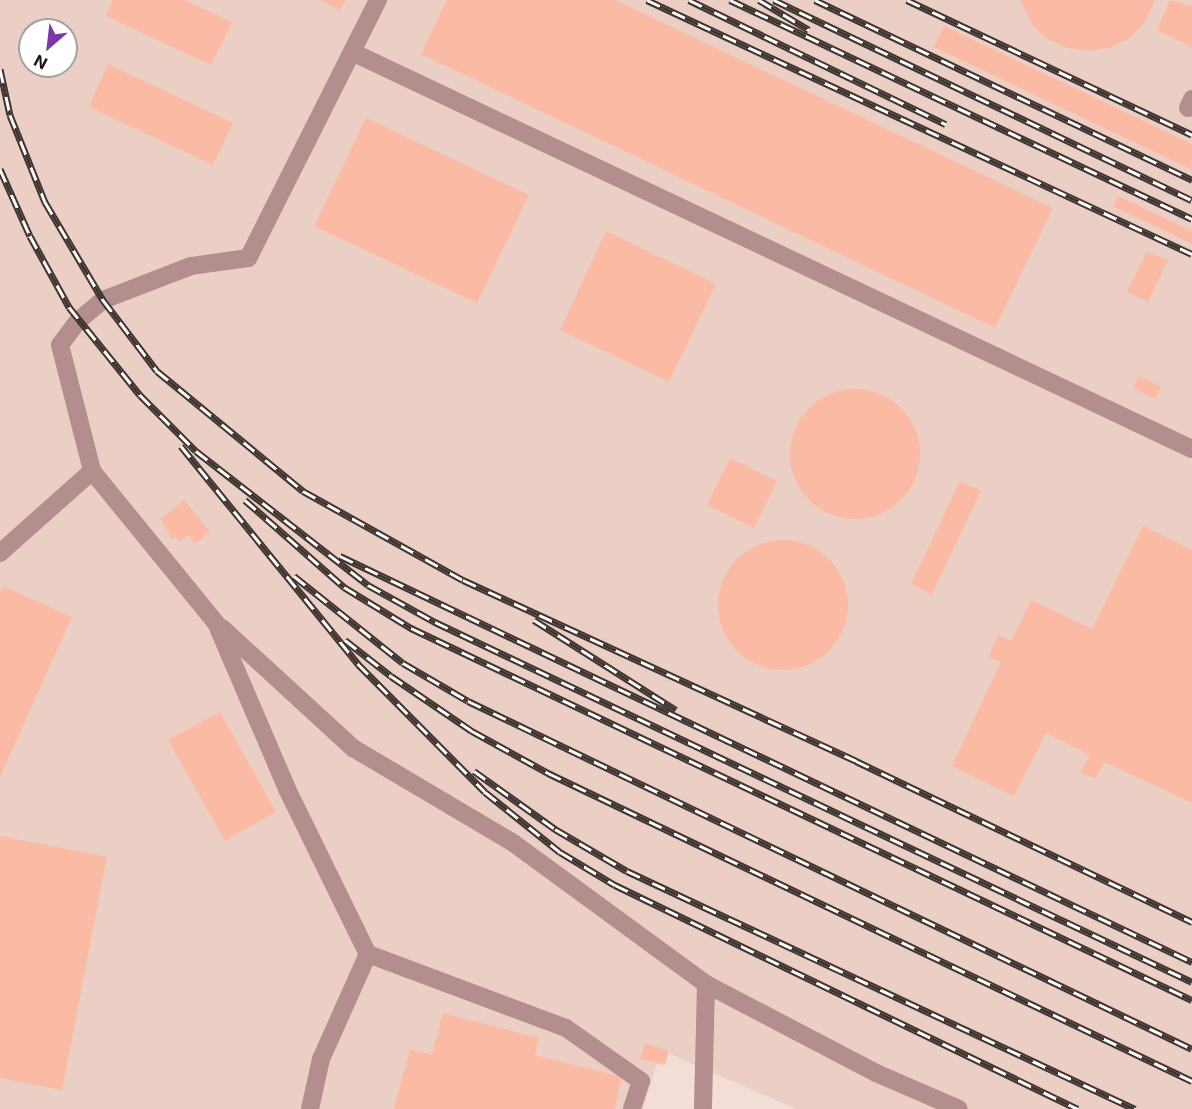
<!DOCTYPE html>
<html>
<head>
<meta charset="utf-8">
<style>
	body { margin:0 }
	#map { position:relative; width:1192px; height:1109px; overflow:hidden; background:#f3ded7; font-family:Inter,sans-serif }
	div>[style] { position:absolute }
	.built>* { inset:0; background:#ebcfc4 }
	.building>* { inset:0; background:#fbbaa4 }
	.round { border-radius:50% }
	.minor>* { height:18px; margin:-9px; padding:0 9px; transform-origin:9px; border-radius:9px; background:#b48e8f }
	.rail>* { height:7px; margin-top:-3.5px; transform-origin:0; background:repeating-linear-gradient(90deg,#fff 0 14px,#3e3532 0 28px); box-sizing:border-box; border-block:2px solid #3e3532 }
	span { translate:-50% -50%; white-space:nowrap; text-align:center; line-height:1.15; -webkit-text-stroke:4.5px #fff; paint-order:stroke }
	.north { position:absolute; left:18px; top:18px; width:60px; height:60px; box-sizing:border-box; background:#fff; border:2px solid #a3a1a0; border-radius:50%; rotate:208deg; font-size:16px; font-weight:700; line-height:24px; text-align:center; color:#1a1311 }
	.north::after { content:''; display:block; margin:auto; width:21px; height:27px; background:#7c37ab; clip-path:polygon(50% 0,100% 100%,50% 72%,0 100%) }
</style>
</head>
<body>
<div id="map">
	<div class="built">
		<i style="clip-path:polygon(evenodd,0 0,1192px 0,1192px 1109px,796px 1109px,661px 1050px,643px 1109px,0 1109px,0 0,30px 30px,66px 30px,66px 66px,30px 66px,30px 30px)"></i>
	</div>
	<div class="building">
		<i style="clip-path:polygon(113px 0,184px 0,232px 22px,211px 65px,106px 16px)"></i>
		<i style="clip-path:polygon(319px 0,346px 0,340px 10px)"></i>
		<i style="clip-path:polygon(447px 0,615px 0,1053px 208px,995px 328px,421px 54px)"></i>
		<i style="clip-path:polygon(1020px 0,1155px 0,1145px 22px,1130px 38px,1110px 48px,1088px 51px,1067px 48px,1047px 39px,1033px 26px)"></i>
		<i style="clip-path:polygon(1170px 0,1192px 6px,1192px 47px,1157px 30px)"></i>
		<i style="clip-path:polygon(944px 26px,1192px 144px,1192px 170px,934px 47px)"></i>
		<i style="clip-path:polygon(108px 64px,233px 123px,213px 165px,89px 107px)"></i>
		<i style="clip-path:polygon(366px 118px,529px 195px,477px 303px,314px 226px)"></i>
		<i style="clip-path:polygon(1118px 196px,1192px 231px,1192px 244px,1113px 206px)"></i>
		<i style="clip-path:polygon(606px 231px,716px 284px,669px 382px,560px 330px)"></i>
		<i style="clip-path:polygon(1147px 252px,1168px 260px,1148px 302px,1127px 292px)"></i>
		<i style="clip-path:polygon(1139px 376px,1161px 387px,1155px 399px,1133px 388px)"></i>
		<i class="round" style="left:790px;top:389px;width:130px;height:130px"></i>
		<i style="clip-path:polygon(730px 458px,777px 481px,754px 528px,707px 505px)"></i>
		<i style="clip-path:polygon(960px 481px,981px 491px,932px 594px,911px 584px)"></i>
		<i style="clip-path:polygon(184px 500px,210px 532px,195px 544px,188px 535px,179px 542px,175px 537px,172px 540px,161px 519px)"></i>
		<i style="clip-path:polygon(1143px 526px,1192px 550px,1192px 803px,1105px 762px,1095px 779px,1080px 772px,1090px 755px,1046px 733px,1014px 796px,952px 766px,1001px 662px,988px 657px,998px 635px,1011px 641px,1031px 600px,1092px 629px)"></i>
		<i class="round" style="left:718px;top:540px;width:130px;height:130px"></i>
		<i style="clip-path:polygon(3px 586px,72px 617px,0 777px,0 593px)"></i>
		<i style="clip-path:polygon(220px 712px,276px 812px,225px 841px,168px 740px)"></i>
		<i style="clip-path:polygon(0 836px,107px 857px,62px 1090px,0 1078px)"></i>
		<i style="clip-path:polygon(443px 1013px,539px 1038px,535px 1055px,622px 1077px,615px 1109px,394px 1109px,410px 1049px,432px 1055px)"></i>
		<i style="clip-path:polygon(645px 1043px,669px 1051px,665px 1065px,640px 1059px)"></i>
	</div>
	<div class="minor">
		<i style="left:378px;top:0;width:289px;rotate:116.7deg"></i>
		<i style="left:248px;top:258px;width:58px;rotate:172deg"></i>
		<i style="left:191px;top:266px;width:94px;rotate:158.9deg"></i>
		<i style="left:103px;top:300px;width:33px;rotate:140deg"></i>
		<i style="left:78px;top:321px;width:30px;rotate:127deg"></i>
		<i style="left:60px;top:345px;width:130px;rotate:75.7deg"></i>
		<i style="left:92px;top:471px;width:196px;rotate:50.8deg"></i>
		<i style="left:216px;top:623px;width:181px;rotate:66.8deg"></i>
		<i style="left:287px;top:789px;width:184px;rotate:63.9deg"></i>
		<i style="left:368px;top:954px;width:211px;rotate:20.5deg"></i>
		<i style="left:566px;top:1028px;width:92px;rotate:35.2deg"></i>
		<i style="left:641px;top:1081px;width:29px;rotate:108deg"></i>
		<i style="left:352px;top:52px;width:929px;rotate:25.3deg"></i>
		<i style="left:1188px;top:108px;width:10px;rotate:-66deg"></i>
		<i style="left:0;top:553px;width:123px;rotate:-41.7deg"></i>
		<i style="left:222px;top:628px;width:178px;rotate:42.5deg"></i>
		<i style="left:353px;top:748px;width:185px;rotate:30.6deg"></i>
		<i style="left:512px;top:842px;width:240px;rotate:36.2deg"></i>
		<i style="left:706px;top:984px;width:125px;rotate:91.4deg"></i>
		<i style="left:706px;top:984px;width:192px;rotate:27.6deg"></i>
		<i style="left:876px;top:1073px;width:90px;rotate:23.4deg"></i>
		<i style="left:310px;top:1109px;width:51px;rotate:-77.6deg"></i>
		<i style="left:321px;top:1059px;width:115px;rotate:-65.9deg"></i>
	</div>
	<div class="rail">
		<i style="left:647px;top:0;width:601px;rotate:24.99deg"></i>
		<i style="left:689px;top:0;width:285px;rotate:25.8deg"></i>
		<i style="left:730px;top:0;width:511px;rotate:25.36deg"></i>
		<i style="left:759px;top:0;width:58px;rotate:31deg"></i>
		<i style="left:774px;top:0;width:463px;rotate:25.6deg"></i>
		<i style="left:815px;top:0;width:418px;rotate:25.5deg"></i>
		<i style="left:907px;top:0;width:315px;rotate:25.3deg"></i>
		<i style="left:0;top:69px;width:47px;rotate:77.7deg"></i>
		<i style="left:10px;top:115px;width:94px;rotate:68.1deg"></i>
		<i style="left:45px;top:202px;width:114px;rotate:59.4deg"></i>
		<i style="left:103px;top:300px;width:89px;rotate:52.7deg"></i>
		<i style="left:157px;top:371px;width:189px;rotate:39.4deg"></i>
		<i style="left:303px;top:491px;width:183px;rotate:29.1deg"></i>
		<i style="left:463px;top:580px;width:433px;rotate:24.7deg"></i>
		<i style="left:856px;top:761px;width:373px;rotate:25.6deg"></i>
		<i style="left:0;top:169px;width:73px;rotate:65.9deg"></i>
		<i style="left:30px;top:236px;width:81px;rotate:61.2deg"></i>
		<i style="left:69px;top:307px;width:113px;rotate:51.1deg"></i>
		<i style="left:140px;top:395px;width:79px;rotate:45deg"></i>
		<i style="left:196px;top:451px;width:218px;rotate:37.9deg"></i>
		<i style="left:368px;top:585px;width:77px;rotate:28.9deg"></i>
		<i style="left:435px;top:622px;width:838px;rotate:25.43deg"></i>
		<i style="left:181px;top:446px;width:281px;rotate:50.9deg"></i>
		<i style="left:358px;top:664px;width:180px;rotate:45.2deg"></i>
		<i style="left:485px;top:792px;width:96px;rotate:38.7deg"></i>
		<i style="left:560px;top:852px;width:64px;rotate:31deg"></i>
		<i style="left:615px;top:885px;width:514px;rotate:25.82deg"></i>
		<i style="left:245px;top:500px;width:132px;rotate:41.3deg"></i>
		<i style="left:344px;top:587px;width:79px;rotate:31.5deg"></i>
		<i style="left:411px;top:628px;width:865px;rotate:25.47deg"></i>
		<i style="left:340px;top:556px;width:944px;rotate:25.48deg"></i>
		<i style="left:294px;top:576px;width:139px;rotate:38.6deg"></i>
		<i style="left:403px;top:663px;width:75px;rotate:30.3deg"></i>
		<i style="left:468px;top:701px;width:803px;rotate:25.67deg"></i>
		<i style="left:534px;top:620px;width:168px;rotate:32.4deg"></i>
		<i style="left:345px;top:640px;width:58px;rotate:38deg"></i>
		<i style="left:391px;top:676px;width:98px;rotate:34.2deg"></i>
		<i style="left:472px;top:731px;width:87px;rotate:28.9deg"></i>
		<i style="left:548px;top:773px;width:714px;rotate:25.56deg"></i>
		<i style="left:474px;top:771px;width:100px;rotate:35.6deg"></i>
		<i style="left:555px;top:829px;width:83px;rotate:30.3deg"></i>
		<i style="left:627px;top:871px;width:561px;rotate:25.1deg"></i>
	</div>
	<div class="north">N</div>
</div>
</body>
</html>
